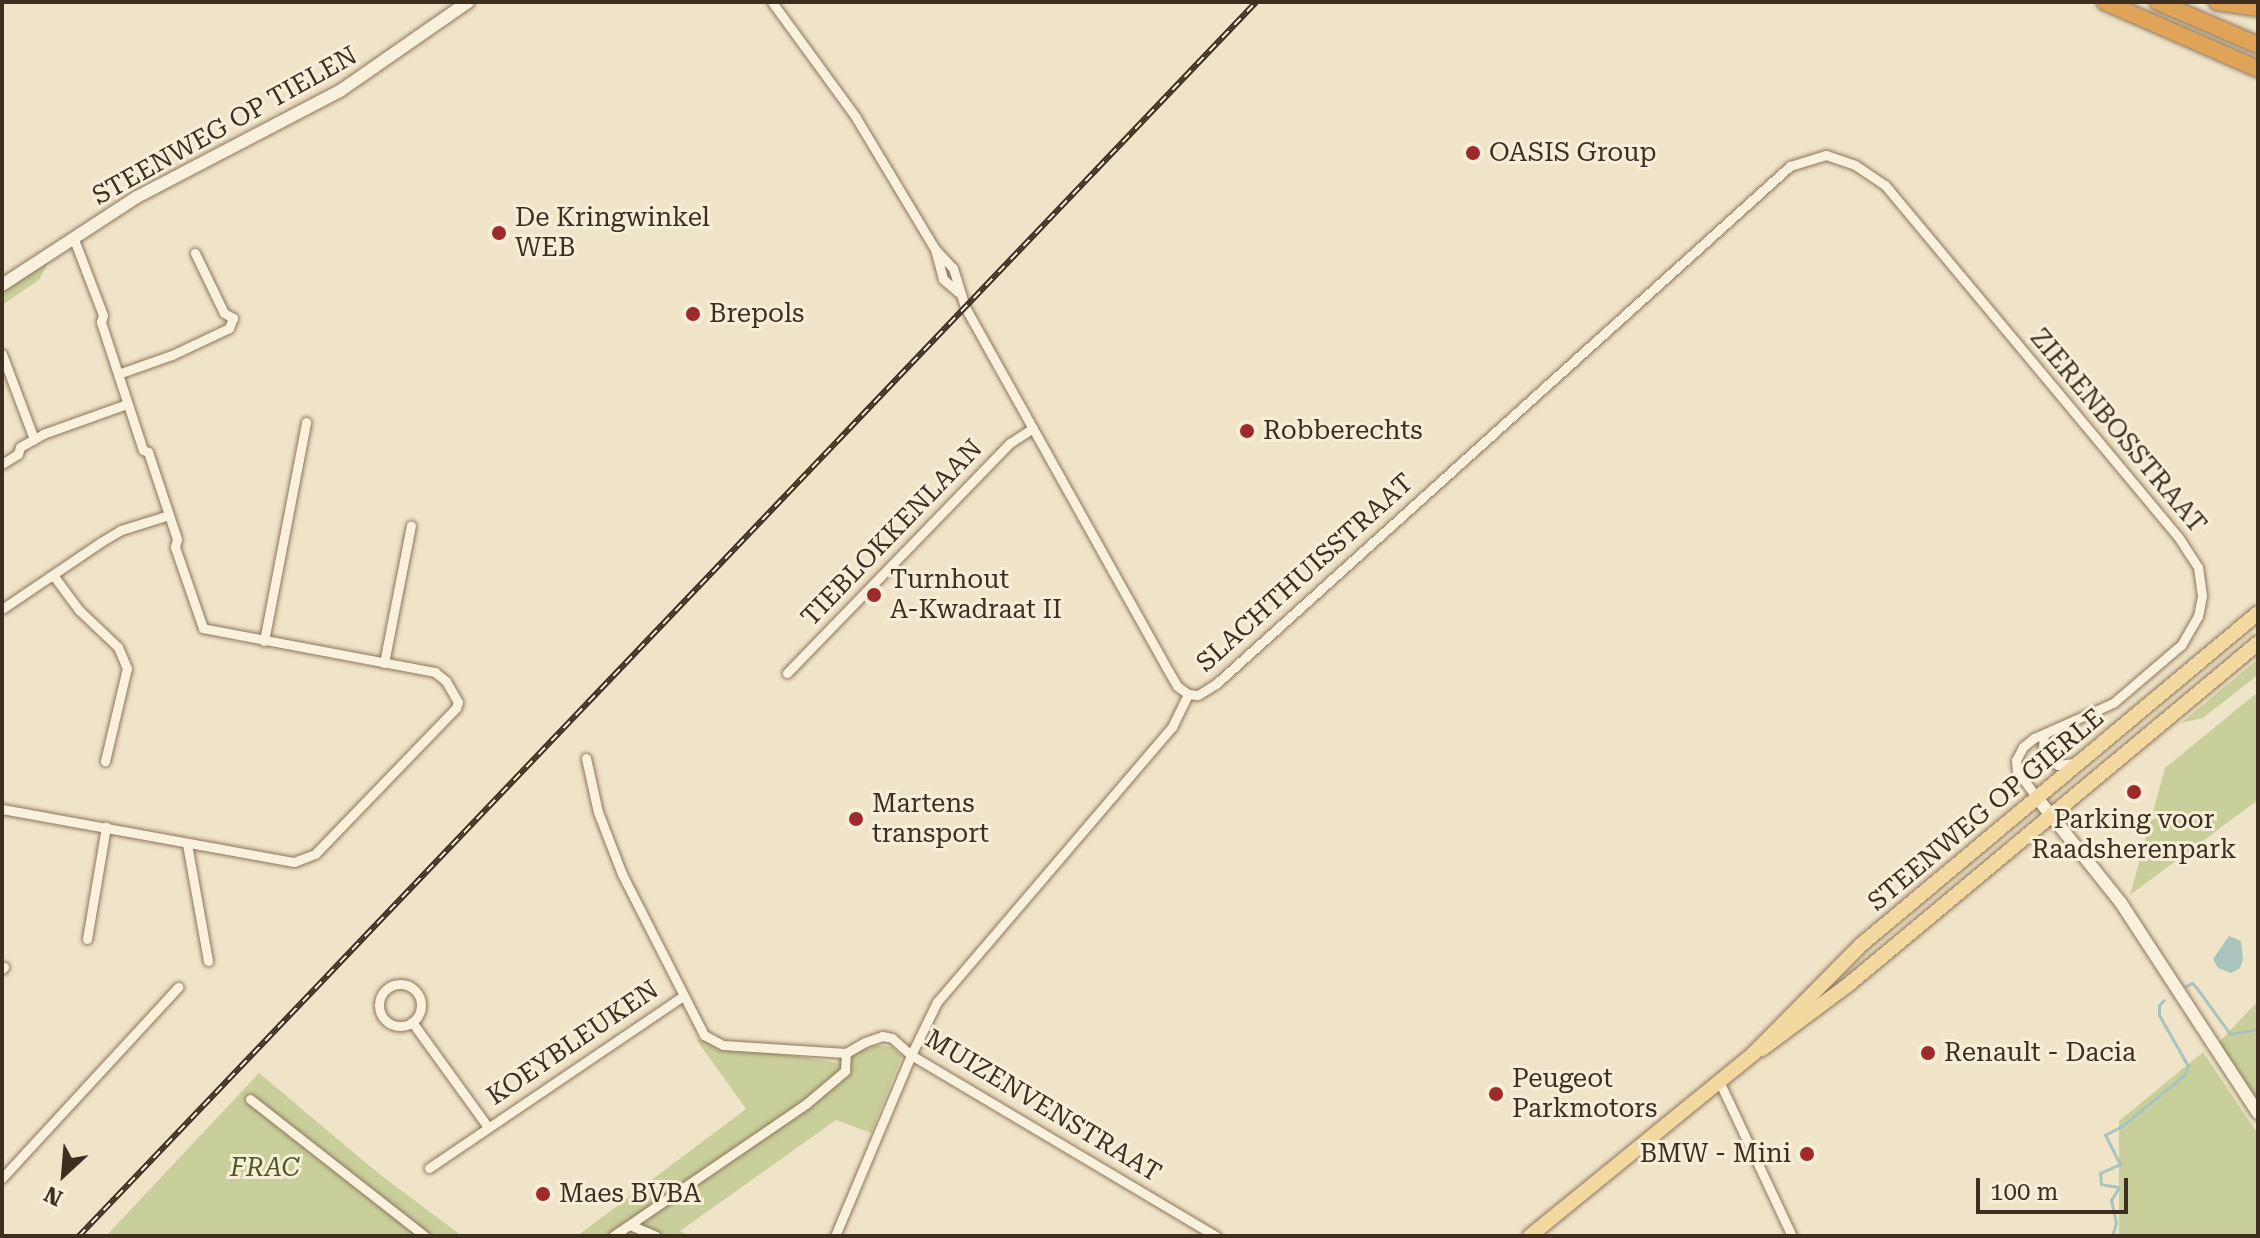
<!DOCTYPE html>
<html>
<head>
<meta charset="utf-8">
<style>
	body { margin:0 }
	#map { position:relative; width:2260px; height:1238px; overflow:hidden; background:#f0e4c8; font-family:"Roboto Serif",serif }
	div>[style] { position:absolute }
	.green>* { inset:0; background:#c9cf9b }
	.water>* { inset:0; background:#a9c4bc }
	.stream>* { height:3px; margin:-1.5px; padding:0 1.5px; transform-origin:1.5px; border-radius:1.5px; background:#a9c4bc }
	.roads { filter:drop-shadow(0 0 2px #8d765c) drop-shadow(0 0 2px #8d765c) }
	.street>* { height:9px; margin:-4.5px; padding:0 4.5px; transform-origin:4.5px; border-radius:4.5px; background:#faf1dc }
	.street>.ring { margin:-4.5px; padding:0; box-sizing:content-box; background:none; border:9px solid #faf1dc; border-radius:50% }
	.secondary>* { height:12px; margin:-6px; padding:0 6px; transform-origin:6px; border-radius:6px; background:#faf1dc }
	.primary>* { height:14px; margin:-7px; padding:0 7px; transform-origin:7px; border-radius:7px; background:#f3d9a0 }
	.highway>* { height:16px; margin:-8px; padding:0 8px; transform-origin:8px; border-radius:8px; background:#e0a458 }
	.rail>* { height:6px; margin-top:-3px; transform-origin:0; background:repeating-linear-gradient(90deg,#f7eed8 0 9px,#3d2e20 0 18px); box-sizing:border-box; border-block:2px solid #3d2e20 }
	.dots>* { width:22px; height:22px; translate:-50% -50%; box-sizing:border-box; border:4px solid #f7eed8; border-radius:50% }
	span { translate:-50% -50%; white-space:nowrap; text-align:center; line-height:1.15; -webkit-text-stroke:6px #f7eed8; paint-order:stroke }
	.street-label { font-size:26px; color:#3d2e20 }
	.poi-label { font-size:26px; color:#3d2e20 }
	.left { translate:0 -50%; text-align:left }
	.right { translate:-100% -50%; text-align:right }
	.park-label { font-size:26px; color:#4d5a26; font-style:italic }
	.frame { position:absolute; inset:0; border:4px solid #3d2e20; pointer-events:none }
	.north { position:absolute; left:24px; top:1134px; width:80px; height:80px; -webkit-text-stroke:6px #f7eed8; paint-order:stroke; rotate:206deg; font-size:22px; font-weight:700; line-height:32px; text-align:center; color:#3d2e20 }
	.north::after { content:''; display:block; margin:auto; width:28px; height:36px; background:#3d2e20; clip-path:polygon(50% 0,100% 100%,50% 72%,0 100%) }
	.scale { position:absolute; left:1976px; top:1178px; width:152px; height:36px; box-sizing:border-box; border:4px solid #3d2e20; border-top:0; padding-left:10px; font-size:24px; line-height:28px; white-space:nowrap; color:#3d2e20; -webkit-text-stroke:6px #f7eed8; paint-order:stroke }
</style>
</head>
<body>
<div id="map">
	<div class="green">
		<i style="clip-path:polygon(49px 261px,39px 280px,2px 305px,2px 292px)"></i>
		<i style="clip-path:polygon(2258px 659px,2258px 675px,2203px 718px,2181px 723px)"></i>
		<i style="clip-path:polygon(2258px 692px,2258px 800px,2130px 895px,2165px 768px)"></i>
		<i style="clip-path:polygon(2258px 1001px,2258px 1104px,2218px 1043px)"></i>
		<i style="clip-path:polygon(696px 1039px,838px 1063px,840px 1056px,878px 1045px,892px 1047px,902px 1056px,871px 1133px,836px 1120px,680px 1231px,690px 1236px,577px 1236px,746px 1109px)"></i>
		<i style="clip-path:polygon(2203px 1052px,2258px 1134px,2258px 1236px,2119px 1236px,2119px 1121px)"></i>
		<i style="clip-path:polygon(259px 1073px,378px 1173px,462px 1236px,106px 1236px)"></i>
	</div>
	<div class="water">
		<i style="clip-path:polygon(2229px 936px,2241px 941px,2243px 960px,2240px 968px,2231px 973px,2218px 968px,2213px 959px)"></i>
	</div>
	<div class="stream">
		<i style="left:2186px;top:986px;width:7px;rotate:-27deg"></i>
		<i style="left:2192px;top:983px;width:6px;rotate:45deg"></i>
		<i style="left:2196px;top:987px;width:58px;rotate:54.1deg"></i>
		<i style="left:2230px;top:1034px;width:28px;rotate:-10deg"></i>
		<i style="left:2258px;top:995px;width:14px;rotate:90deg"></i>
		<i style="left:2112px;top:1236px;width:14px;rotate:-73deg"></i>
		<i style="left:2116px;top:1223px;width:24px;rotate:-102deg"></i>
		<i style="left:2111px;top:1200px;width:15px;rotate:-58deg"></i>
		<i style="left:2119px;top:1187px;width:18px;rotate:-171deg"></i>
		<i style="left:2101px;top:1184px;width:11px;rotate:-95deg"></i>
		<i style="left:2100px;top:1173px;width:22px;rotate:-24deg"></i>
		<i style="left:2120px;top:1164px;width:33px;rotate:-117deg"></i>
		<i style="left:2105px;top:1135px;width:19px;rotate:-28deg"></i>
		<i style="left:2122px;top:1126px;width:80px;rotate:-39.4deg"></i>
		<i style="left:2184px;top:1075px;width:10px;rotate:-66deg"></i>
		<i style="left:2188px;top:1066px;width:59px;rotate:-119.6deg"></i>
		<i style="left:2159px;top:1015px;width:10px;rotate:-90deg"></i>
		<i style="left:2159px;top:1005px;width:7px;rotate:-45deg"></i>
	</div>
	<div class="roads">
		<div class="street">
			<i style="left:772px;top:2px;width:141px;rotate:53.9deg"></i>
			<i style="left:855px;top:116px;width:155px;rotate:59deg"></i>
			<i style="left:935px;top:249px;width:26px;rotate:47deg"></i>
			<i style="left:953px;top:268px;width:41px;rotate:72.9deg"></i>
			<i style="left:965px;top:307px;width:410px;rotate:60.8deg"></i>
			<i style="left:1165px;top:665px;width:24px;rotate:60deg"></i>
			<i style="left:1177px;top:686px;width:14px;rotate:36deg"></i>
			<i style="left:935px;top:249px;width:31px;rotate:75deg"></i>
			<i style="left:943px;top:279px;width:20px;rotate:41deg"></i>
			<i style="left:2px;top:354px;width:91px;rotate:69.4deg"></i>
			<i style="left:118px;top:374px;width:57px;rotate:-19.4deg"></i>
			<i style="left:172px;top:355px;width:63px;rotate:-25.3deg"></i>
			<i style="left:229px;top:328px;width:11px;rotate:-68deg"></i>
			<i style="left:233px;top:318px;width:10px;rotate:-151deg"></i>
			<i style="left:224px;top:313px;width:67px;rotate:-115.8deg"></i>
			<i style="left:2px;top:464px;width:19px;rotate:-32deg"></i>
			<i style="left:18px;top:454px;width:7px;rotate:-74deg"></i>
			<i style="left:20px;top:447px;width:26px;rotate:-29deg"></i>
			<i style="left:43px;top:434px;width:89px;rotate:-19.7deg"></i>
			<i style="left:53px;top:575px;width:44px;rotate:53.4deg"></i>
			<i style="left:79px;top:610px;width:54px;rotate:43.5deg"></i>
			<i style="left:118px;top:647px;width:23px;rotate:67deg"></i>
			<i style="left:127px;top:668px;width:96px;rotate:103.3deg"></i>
			<i style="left:2px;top:609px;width:120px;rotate:-34.1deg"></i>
			<i style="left:101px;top:542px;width:23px;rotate:-31deg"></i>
			<i style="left:121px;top:530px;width:50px;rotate:-17.4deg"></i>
			<i style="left:264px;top:641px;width:223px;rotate:-79.1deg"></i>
			<i style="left:384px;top:663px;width:140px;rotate:-78.9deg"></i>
			<i style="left:787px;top:673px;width:320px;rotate:-45.9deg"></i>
			<i style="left:1010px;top:443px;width:27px;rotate:-33deg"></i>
			<i style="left:1188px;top:694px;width:10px;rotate:6deg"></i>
			<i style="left:1198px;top:695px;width:22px;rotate:-32deg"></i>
			<i style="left:1217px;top:683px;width:772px;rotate:-42.06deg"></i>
			<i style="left:1790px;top:166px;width:38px;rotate:-17deg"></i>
			<i style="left:1826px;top:155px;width:31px;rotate:19deg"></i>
			<i style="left:1855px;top:165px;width:36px;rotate:34deg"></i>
			<i style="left:1885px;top:185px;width:459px;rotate:50.2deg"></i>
			<i style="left:2179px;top:538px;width:35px;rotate:57deg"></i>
			<i style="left:2198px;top:567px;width:29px;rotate:82deg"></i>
			<i style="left:2202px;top:596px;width:20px;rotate:101deg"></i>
			<i style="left:2198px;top:616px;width:34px;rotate:120deg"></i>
			<i style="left:2181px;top:645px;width:89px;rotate:139.5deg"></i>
			<i style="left:2113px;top:703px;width:86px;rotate:156.1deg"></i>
			<i style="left:2034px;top:738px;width:14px;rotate:141deg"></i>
			<i style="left:2023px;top:747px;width:15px;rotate:118deg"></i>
			<i style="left:2016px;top:760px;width:11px;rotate:85deg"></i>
			<i style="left:2017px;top:771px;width:35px;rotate:53deg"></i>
			<i style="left:2044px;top:734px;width:15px;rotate:94deg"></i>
			<i style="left:2043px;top:749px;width:12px;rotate:66deg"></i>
			<i style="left:2048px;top:760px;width:11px;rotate:27deg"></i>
			<i style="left:2058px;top:765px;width:17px;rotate:-7deg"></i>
			<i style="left:586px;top:758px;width:55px;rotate:77.5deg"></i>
			<i style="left:598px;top:812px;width:66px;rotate:68.8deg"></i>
			<i style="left:622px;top:874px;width:181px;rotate:63deg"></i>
			<i style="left:704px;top:1035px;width:21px;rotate:28deg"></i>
			<i style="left:723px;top:1045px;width:123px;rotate:3.7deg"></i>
			<i style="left:846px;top:1053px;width:22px;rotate:-30deg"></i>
			<i style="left:865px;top:1042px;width:18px;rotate:-19deg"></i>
			<i style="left:882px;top:1036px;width:10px;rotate:11deg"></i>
			<i style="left:892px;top:1038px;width:25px;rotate:42deg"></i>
			<i style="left:911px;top:1055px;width:355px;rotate:30.7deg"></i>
			<i style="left:2px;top:809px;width:297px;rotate:10.3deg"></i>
			<i style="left:294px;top:862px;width:22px;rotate:-21deg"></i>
			<i style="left:315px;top:854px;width:203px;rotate:-46deg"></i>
			<i style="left:456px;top:708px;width:6px;rotate:-72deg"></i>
			<i style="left:458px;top:702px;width:24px;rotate:-120deg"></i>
			<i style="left:446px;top:681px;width:14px;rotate:-141deg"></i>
			<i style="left:435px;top:672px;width:236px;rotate:-169.3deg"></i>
			<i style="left:203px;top:628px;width:86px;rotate:-109.1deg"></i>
			<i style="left:175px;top:547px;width:8px;rotate:-76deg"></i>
			<i style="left:177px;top:539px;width:92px;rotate:-108.4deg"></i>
			<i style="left:148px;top:452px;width:5px;rotate:-158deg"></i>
			<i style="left:143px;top:450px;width:135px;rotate:-108.2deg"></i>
			<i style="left:101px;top:322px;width:7px;rotate:-74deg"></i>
			<i style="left:103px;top:315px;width:84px;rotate:-111deg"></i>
			<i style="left:187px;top:844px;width:119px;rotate:79.8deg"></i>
			<i style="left:87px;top:939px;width:114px;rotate:-80.4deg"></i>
			<i style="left:2px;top:969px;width:3px;rotate:-45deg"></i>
			<i class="ring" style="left:379px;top:984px;width:33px;height:33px"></i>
			<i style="left:412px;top:1022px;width:130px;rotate:54.1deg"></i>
			<i style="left:1719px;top:1081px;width:171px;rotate:64.8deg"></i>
			<i style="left:250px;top:1099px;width:222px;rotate:38.1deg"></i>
			<i style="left:429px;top:1168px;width:307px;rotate:-34.1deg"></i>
			<i style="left:2px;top:1178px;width:260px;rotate:-47.3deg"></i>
			<i style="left:630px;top:1225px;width:28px;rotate:23deg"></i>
			<i style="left:613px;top:1236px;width:235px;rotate:-34.4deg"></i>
			<i style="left:807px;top:1103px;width:50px;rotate:-40.1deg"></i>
			<i style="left:845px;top:1071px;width:18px;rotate:-87deg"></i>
			<i style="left:835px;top:1236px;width:196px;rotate:-67.2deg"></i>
			<i style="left:911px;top:1055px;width:59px;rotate:-63.9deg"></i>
			<i style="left:937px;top:1002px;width:362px;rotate:-49.5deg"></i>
			<i style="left:1172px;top:727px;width:37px;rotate:-64deg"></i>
		</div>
		<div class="secondary">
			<i style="left:2px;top:285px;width:161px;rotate:-33.1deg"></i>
			<i style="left:137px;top:197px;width:229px;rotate:-27.6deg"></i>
			<i style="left:340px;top:91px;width:156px;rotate:-34.8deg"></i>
			<i style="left:2038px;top:799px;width:133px;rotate:51.4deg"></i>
			<i style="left:2121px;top:903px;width:251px;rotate:56.9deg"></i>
		</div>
		<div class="primary">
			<i style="left:1762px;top:1049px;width:107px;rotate:-36.7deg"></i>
			<i style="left:1848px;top:985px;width:534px;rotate:-39.83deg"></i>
			<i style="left:1530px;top:1236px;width:289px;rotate:-39.2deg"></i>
			<i style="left:1754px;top:1053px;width:153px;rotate:-45.3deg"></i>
			<i style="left:1862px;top:944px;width:516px;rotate:-39.89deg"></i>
		</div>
		<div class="highway">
			<i style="left:2105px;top:2px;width:167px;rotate:23.6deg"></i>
			<i style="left:2158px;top:2px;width:109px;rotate:23.3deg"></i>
			<i style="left:2217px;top:2px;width:41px;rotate:8.3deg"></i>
		</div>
	</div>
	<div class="rail">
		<i style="left:79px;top:1236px;width:1705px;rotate:-46.35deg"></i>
	</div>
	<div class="dots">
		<i style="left:1473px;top:153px;background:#9e2a2b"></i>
		<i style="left:499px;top:233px;background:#9e2a2b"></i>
		<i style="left:693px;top:314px;background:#9e2a2b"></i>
		<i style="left:1247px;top:431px;background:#9e2a2b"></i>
		<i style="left:874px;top:595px;background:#9e2a2b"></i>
		<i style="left:2134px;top:792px;background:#9e2a2b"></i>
		<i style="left:856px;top:819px;background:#9e2a2b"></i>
		<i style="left:1928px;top:1053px;background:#9e2a2b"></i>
		<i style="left:1496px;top:1094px;background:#9e2a2b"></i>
		<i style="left:1807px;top:1154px;background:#9e2a2b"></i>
		<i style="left:543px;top:1194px;background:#9e2a2b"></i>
	</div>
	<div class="street-label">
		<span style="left:225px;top:126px;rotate:-29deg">STEENWEG OP TIELEN</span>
		<span style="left:2118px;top:431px;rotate:50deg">ZIERENBOSSTRAAT</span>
		<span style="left:892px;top:533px;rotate:-46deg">TIEBLOKKENLAAN</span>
		<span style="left:1305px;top:573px;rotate:-42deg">SLACHTHUISSTRAAT</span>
		<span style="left:1986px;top:810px;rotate:-40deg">STEENWEG OP GIERLE</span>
		<span style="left:573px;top:1043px;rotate:-34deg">KOEYBLEUKEN</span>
		<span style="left:1043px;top:1106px;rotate:31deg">MUIZENVENSTRAAT</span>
	</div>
	<div class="poi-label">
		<span class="left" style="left:1489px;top:153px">OASIS Group</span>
		<span class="left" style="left:515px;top:233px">De Kringwinkel<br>WEB</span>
		<span class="left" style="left:709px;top:314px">Brepols</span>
		<span class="left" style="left:1263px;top:431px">Robberechts</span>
		<span class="left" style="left:890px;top:595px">Turnhout<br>A-Kwadraat II</span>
		<span class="left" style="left:872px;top:819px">Martens<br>transport</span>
		<span style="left:2134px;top:835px">Parking voor<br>Raadsherenpark</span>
		<span class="left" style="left:1944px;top:1053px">Renault - Dacia</span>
		<span class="left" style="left:1512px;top:1094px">Peugeot<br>Parkmotors</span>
		<span class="right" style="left:1791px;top:1154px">BMW - Mini</span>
		<span class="left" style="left:559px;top:1194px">Maes BVBA</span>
	</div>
	<div class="park-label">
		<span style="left:265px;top:1168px">FRAC</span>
	</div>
	<div class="frame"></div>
	<div class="north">N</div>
	<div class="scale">100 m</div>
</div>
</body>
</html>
